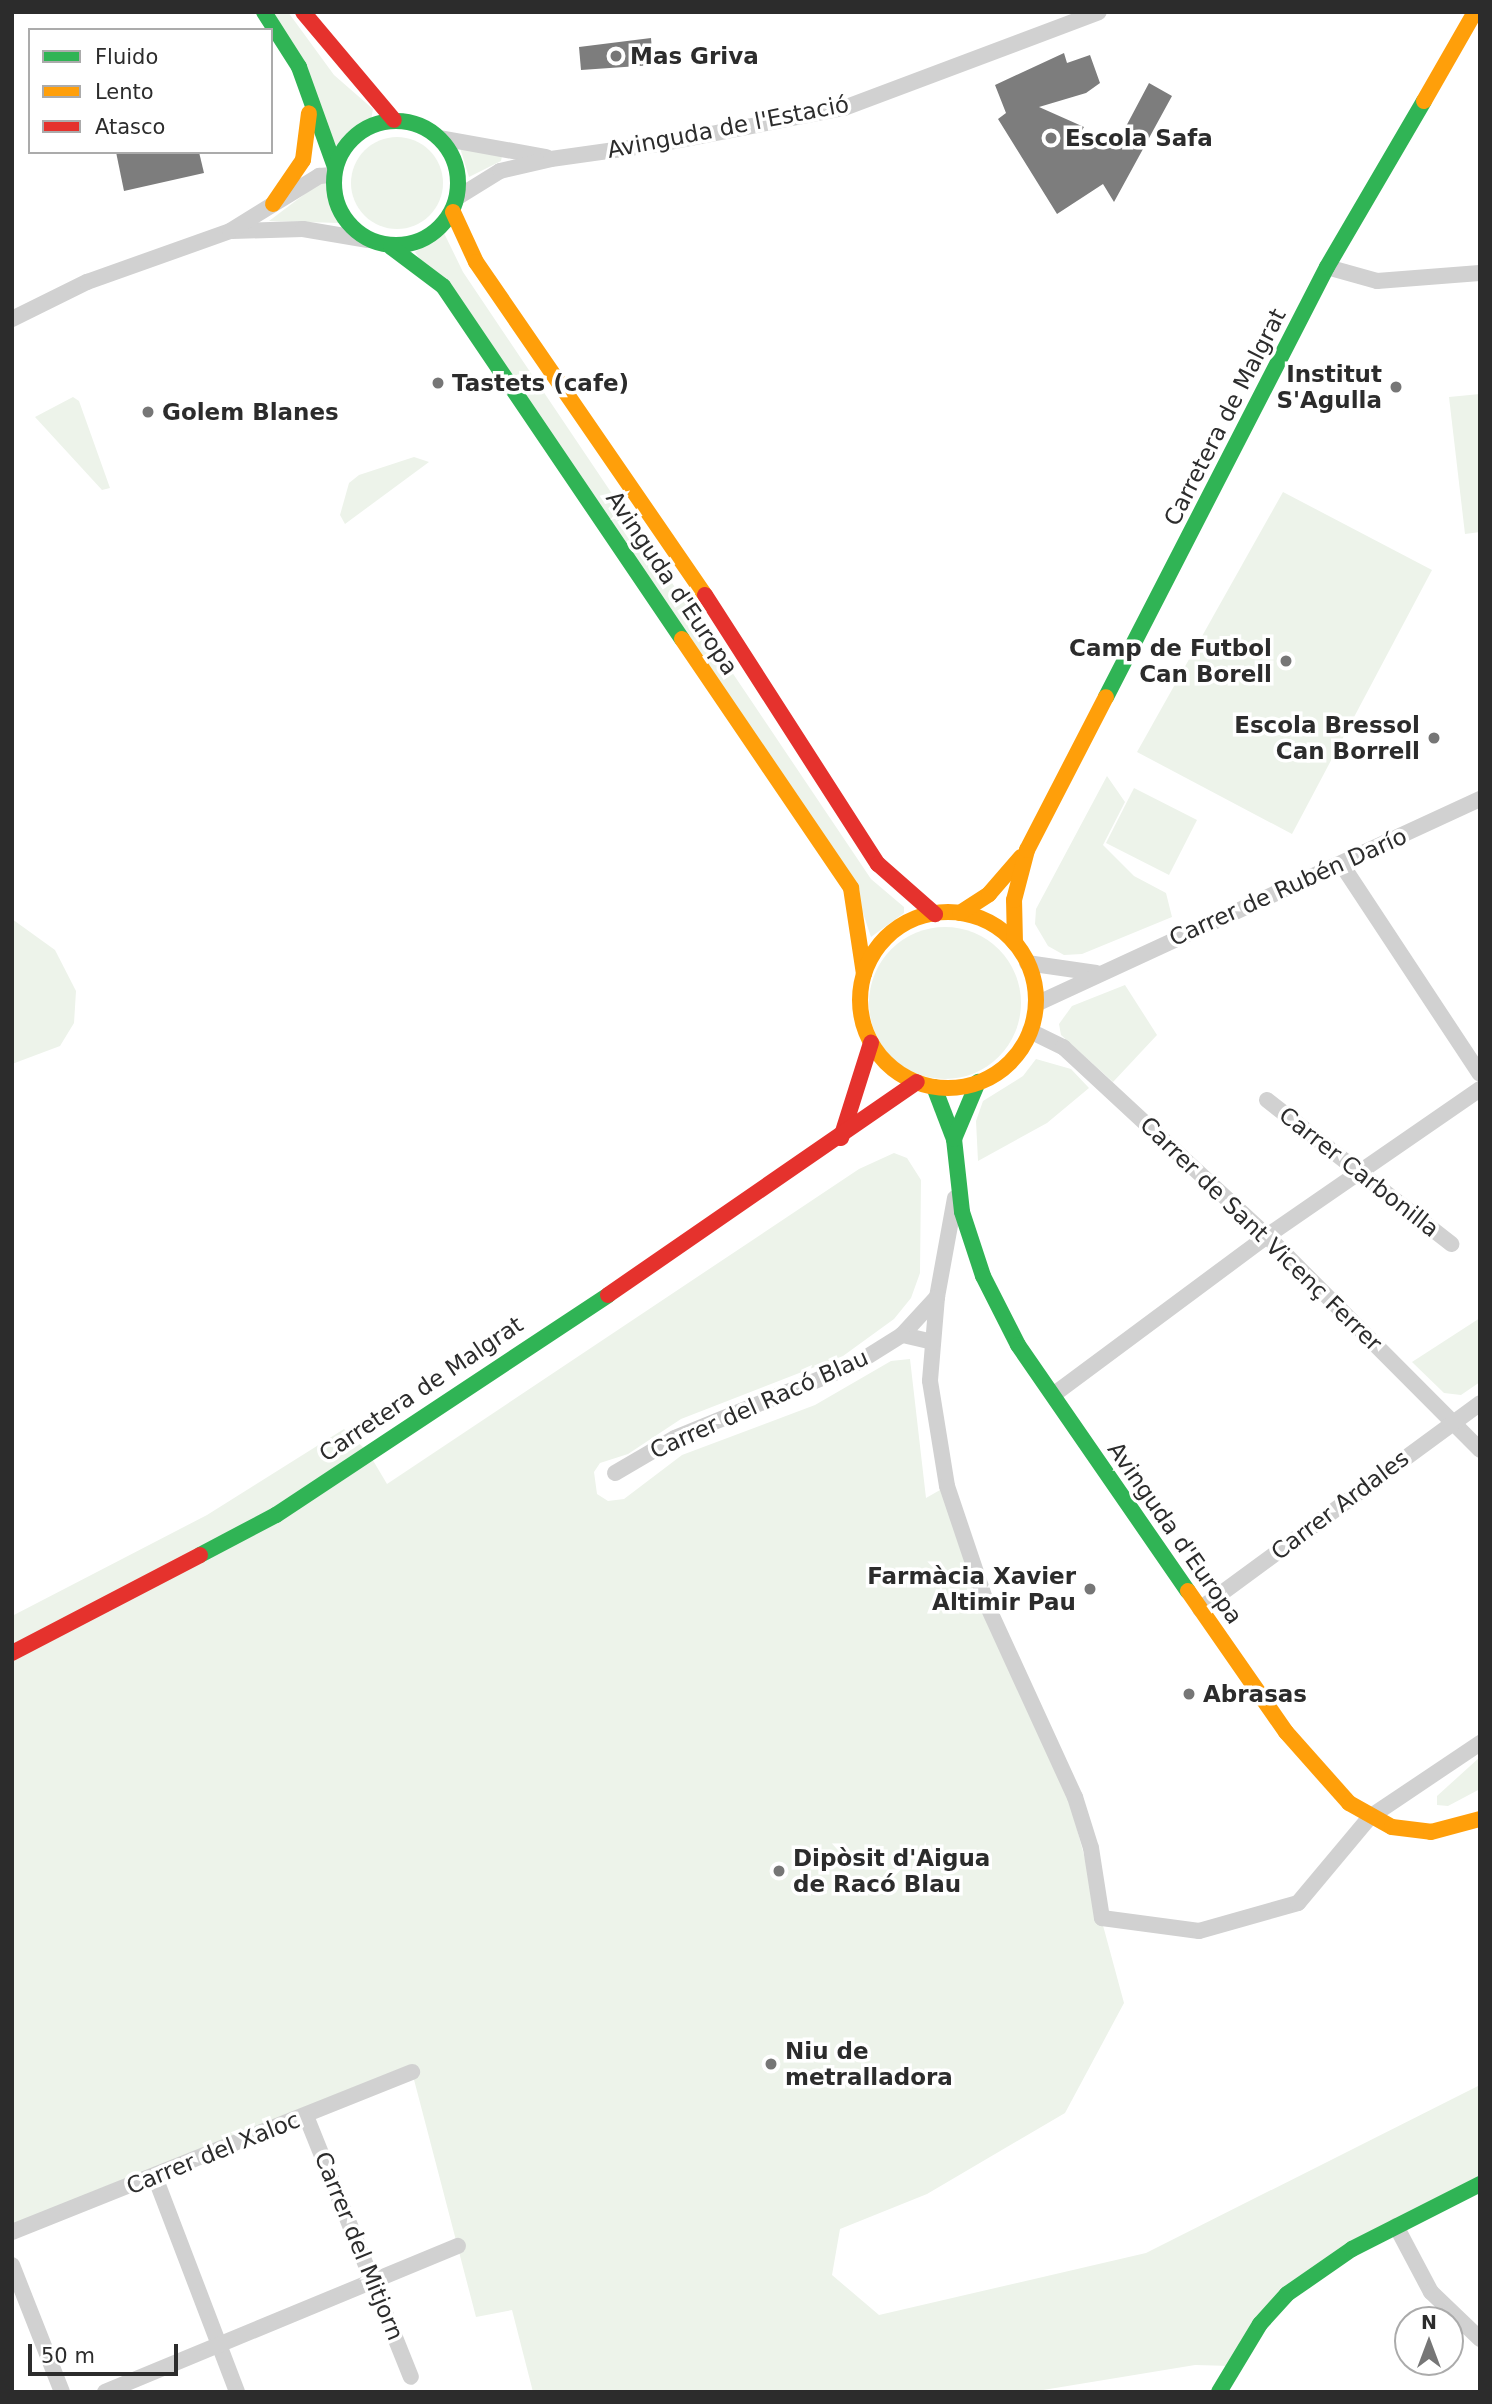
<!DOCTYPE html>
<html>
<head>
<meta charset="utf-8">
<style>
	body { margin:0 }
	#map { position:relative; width:1492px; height:2404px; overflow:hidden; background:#fff; font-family:"DejaVu Sans",sans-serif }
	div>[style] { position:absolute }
	.green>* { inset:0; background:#edf3ea }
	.round { border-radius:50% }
	.building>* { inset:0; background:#7d7d7d }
	.street>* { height:16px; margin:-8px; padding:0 8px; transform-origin:8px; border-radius:8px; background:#d1d1d1 }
	.fast>* { height:16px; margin:-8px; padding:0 8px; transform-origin:8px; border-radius:8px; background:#30b455 }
	.fast>.ring { margin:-8px; padding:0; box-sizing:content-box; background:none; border:16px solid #30b455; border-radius:50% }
	.slow>* { height:16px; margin:-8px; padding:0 8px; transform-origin:8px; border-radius:8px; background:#ff9f0a }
	.slow>.ring { margin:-8px; padding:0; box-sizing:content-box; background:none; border:16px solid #ff9f0a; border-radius:50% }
	.jam>* { height:16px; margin:-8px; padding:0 8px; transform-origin:8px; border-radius:8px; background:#e5322d }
	.dots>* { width:19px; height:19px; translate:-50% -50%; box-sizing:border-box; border:4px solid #fff; border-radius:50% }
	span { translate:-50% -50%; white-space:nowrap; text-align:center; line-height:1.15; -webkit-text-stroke:7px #fff; paint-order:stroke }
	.poi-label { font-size:23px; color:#2c2c2c; font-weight:700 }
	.left { translate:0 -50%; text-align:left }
	.right { translate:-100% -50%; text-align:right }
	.street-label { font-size:23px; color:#2c2c2c }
	.frame { position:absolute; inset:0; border:14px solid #2c2c2c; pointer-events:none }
	.legend { position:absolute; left:28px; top:28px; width:245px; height:126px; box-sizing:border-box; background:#fff; border:2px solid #ababab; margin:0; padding:9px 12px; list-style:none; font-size:21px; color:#2c2c2c }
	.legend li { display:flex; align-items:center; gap:14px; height:35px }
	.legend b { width:35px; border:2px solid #ababab }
	.north { position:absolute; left:1394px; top:2306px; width:70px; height:70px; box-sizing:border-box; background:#fff; border:2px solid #ababab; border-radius:50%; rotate:0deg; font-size:19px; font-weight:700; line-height:28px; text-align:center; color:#2c2c2c }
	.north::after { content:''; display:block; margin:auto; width:24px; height:32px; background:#767676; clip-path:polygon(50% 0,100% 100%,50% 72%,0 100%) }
	.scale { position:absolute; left:28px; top:2344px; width:150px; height:32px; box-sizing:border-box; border:4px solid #2c2c2c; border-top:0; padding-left:9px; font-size:21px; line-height:24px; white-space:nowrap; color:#2c2c2c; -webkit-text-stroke:5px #fff; paint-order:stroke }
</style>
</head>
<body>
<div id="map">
	<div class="green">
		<i style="clip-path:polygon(271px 12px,288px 12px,334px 75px,373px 109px,371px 120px,354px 130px,338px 149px)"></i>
		<i class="round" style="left:351px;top:137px;width:92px;height:92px"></i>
		<i style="clip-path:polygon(460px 148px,502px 156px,501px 161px,469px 177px)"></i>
		<i style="clip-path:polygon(322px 181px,329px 186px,340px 223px,269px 221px)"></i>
		<i style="clip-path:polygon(444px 233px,463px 272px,871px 879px,904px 907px,904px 913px,871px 937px,863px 913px,415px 252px)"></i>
		<i style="clip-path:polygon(1480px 394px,1480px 532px,1465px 534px,1449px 397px)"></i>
		<i style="clip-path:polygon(73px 397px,79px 401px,110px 488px,102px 490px,35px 417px)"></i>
		<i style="clip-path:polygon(414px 457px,429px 462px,345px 524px,340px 515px,349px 483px,359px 475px)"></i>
		<i style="clip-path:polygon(1283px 492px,1432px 570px,1292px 834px,1137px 752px)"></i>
		<i style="clip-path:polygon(1107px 776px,1125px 802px,1103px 845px,1134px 876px,1166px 893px,1172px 917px,1082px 954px,1064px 955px,1048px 946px,1035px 924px,1036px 909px)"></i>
		<i style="clip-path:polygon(1134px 788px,1197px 820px,1169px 875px,1106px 843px)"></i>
		<i style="clip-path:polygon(12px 919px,55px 950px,76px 991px,74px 1023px,60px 1046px,12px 1064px)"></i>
		<i class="round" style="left:869px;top:927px;width:152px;height:152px"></i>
		<i style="clip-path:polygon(1125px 985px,1157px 1035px,1113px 1082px,1061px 1035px,1059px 1024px,1072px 1006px)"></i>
		<i style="clip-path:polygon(1036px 1059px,1071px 1069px,1089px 1088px,1047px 1123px,978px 1161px,976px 1121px,983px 1101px,1023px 1076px)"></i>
		<i style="clip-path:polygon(894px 1153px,907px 1158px,921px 1180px,920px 1273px,911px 1298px,894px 1319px,843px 1356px,681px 1419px,628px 1454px,600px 1463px,594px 1472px,597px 1494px,608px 1501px,624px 1499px,682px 1455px,815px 1405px,891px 1361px,910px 1359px,926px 1498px,947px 1486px,1058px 1759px,1124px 2003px,1065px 2113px,927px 2194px,840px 2229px,832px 2275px,879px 2315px,1146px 2253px,1480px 2085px,1480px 2184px,1288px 2294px,1231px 2366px,1195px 2365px,1031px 2392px,533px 2392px,512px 2310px,476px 2317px,412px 2072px,12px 2232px,12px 1616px,207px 1515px,344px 1429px,368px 1452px,387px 1484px,859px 1169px)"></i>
		<i style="clip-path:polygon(1480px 1318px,1480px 1382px,1461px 1395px,1444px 1393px,1412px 1362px)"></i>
		<i style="clip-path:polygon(1480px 1757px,1480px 1789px,1448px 1806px,1437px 1805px,1437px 1796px)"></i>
	</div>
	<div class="building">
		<i style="clip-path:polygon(651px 38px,653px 65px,581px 70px,579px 47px)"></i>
		<i style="clip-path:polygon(1064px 53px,1067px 63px,1090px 55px,1100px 83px,1086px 93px,1039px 107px,1084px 127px,1081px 132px,1114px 149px,1149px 83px,1172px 96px,1114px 202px,1103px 184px,1057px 214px,998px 119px,1006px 113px,995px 85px)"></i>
		<i style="clip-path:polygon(116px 152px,199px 152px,204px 173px,124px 191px)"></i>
	</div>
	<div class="street">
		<i style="left:440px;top:138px;width:108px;rotate:10.2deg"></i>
		<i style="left:458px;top:197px;width:49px;rotate:-31.8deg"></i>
		<i style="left:500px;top:171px;width:52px;rotate:-13.2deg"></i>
		<i style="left:551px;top:159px;width:115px;rotate:-8deg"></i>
		<i style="left:665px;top:143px;width:182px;rotate:-11.1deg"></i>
		<i style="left:844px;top:108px;width:272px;rotate:-20.6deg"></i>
		<i style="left:232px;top:231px;width:71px;rotate:-1.6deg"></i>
		<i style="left:303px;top:229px;width:66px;rotate:9.6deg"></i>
		<i style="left:1327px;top:267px;width:52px;rotate:15.6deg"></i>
		<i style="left:1377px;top:281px;width:103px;rotate:-4.4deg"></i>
		<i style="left:12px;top:319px;width:84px;rotate:-26.3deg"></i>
		<i style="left:87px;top:282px;width:152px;rotate:-19.6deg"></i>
		<i style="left:230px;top:231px;width:105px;rotate:-31.7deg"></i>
		<i style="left:319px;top:176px;width:14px;rotate:-4deg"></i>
		<i style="left:1342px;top:865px;width:250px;rotate:56.6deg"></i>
		<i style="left:1027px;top:963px;width:70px;rotate:8.2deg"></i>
		<i style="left:1036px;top:1004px;width:489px;rotate:-24.8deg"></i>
		<i style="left:1030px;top:1031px;width:37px;rotate:26deg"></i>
		<i style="left:1063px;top:1047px;width:278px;rotate:42.8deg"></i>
		<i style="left:1267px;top:1236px;width:302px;rotate:45.1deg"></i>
		<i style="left:1267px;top:1100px;width:234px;rotate:38deg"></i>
		<i style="left:955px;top:1198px;width:101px;rotate:100.3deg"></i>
		<i style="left:937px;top:1297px;width:84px;rotate:94.8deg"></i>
		<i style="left:930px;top:1381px;width:106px;rotate:80.8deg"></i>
		<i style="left:947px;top:1486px;width:126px;rotate:71.4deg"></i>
		<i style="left:987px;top:1605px;width:211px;rotate:65.4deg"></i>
		<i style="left:1075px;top:1797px;width:53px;rotate:72.6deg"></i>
		<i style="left:1091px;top:1848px;width:71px;rotate:81.1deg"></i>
		<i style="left:1102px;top:1918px;width:98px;rotate:7.6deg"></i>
		<i style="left:1199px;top:1931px;width:103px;rotate:-15.8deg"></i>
		<i style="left:1298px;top:1903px;width:112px;rotate:-50.1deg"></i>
		<i style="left:1370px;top:1817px;width:133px;rotate:-33.9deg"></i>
		<i style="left:933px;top:1342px;width:32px;rotate:-167deg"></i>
		<i style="left:902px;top:1335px;width:52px;rotate:-47.4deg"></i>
		<i style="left:1053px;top:1395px;width:267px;rotate:-36.6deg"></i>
		<i style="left:1267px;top:1236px;width:259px;rotate:-34.6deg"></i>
		<i style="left:615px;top:1473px;width:69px;rotate:-30.3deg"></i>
		<i style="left:675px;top:1438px;width:193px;rotate:-22.2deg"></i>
		<i style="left:854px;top:1365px;width:57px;rotate:-32deg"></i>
		<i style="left:1200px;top:1609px;width:348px;rotate:-36.3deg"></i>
		<i style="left:306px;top:2116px;width:281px;rotate:68.1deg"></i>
		<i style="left:155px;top:2177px;width:230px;rotate:69.1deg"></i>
		<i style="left:1396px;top:2226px;width:75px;rotate:62.1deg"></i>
		<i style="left:1431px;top:2292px;width:68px;rotate:43.8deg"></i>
		<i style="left:12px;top:2232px;width:431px;rotate:-21.8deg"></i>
		<i style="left:12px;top:2265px;width:136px;rotate:68.5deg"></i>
		<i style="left:105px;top:2392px;width:382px;rotate:-22.5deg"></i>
	</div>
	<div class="fast">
		<i style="left:264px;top:12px;width:65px;rotate:57.5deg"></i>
		<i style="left:299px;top:67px;width:106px;rotate:70.2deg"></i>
		<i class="ring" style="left:334px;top:121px;width:108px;height:108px"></i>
		<i style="left:391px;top:247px;width:65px;rotate:36.9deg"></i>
		<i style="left:443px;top:286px;width:426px;rotate:55.9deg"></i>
		<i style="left:1106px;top:697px;width:483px;rotate:-62.8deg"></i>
		<i style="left:1327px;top:267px;width:192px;rotate:-59.7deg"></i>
		<i style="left:934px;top:1087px;width:56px;rotate:69deg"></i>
		<i style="left:954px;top:1139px;width:73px;rotate:83.7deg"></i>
		<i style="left:962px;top:1212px;width:67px;rotate:71.8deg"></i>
		<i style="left:983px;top:1276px;width:77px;rotate:63.1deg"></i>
		<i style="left:1018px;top:1345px;width:299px;rotate:55.4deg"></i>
		<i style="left:954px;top:1139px;width:62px;rotate:-67.2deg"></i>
		<i style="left:200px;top:1555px;width:86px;rotate:-27.8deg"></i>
		<i style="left:276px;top:1515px;width:398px;rotate:-33.5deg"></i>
		<i style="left:1219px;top:2392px;width:79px;rotate:-58.9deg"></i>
		<i style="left:1260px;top:2324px;width:40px;rotate:-48deg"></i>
		<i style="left:1287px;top:2294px;width:79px;rotate:-34.7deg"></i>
		<i style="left:1352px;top:2249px;width:144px;rotate:-26.9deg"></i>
	</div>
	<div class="slow">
		<i style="left:1424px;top:101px;width:103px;rotate:-60.2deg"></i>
		<i style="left:273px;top:204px;width:53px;rotate:-55.7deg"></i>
		<i style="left:303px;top:160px;width:47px;rotate:-82.7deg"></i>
		<i style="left:453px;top:212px;width:55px;rotate:65.3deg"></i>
		<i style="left:476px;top:262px;width:404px;rotate:55.5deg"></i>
		<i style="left:682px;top:639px;width:301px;rotate:55.8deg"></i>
		<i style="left:851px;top:888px;width:87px;rotate:81.4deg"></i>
		<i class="ring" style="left:860px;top:912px;width:160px;height:160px"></i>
		<i style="left:960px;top:913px;width:35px;rotate:-33deg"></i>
		<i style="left:989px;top:894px;width:49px;rotate:-49.1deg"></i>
		<i style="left:1015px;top:943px;width:43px;rotate:-91.3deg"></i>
		<i style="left:1014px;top:900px;width:52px;rotate:-75.4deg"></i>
		<i style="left:1027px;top:850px;width:172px;rotate:-62.7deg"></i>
		<i style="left:1188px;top:1591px;width:172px;rotate:55.2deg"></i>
		<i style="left:1286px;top:1732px;width:95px;rotate:48.4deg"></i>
		<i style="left:1349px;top:1803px;width:49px;rotate:29.2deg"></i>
		<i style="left:1392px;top:1827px;width:39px;rotate:7deg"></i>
		<i style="left:1431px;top:1832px;width:51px;rotate:-14.9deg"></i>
	</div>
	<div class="jam">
		<i style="left:303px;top:12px;width:141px;rotate:49.9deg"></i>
		<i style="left:705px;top:595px;width:320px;rotate:57.3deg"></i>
		<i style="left:878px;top:864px;width:76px;rotate:41.3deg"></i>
		<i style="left:841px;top:1138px;width:100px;rotate:-72.5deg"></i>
		<i style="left:608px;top:1295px;width:375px;rotate:-34.6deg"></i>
		<i style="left:12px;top:1653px;width:212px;rotate:-27.5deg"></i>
	</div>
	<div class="dots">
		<i style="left:616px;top:56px;background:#767676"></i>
		<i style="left:1051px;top:138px;background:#767676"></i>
		<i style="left:438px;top:383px;background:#767676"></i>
		<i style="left:1396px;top:387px;background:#767676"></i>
		<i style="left:148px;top:412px;background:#767676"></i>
		<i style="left:1286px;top:661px;background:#767676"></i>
		<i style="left:1434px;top:738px;background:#767676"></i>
		<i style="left:1090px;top:1589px;background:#767676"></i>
		<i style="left:1189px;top:1694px;background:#767676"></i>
		<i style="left:779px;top:1871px;background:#767676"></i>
		<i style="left:771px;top:2064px;background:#767676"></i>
	</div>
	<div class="poi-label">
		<span class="left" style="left:630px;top:56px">Mas Griva</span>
		<span class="left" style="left:1065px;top:138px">Escola Safa</span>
		<span class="right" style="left:1382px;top:387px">Institut<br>S'Agulla</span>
		<span class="left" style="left:452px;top:383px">Tastets (cafe)</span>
		<span class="left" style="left:162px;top:412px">Golem Blanes</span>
		<span class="right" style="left:1272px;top:661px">Camp de Futbol<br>Can Borell</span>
		<span class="right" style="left:1420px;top:738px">Escola Bressol<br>Can Borrell</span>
		<span class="right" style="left:1076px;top:1589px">Farmàcia Xavier<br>Altimir Pau</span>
		<span class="left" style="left:1203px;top:1694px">Abrasas</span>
		<span class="left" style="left:793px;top:1871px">Dipòsit d'Aigua<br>de Racó Blau</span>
		<span class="left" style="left:785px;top:2064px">Niu de<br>metralladora</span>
	</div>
	<div class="street-label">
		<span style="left:728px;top:127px;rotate:-11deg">Avinguda de l'Estació</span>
		<span style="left:1225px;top:417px;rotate:-63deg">Carretera de Malgrat</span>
		<span style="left:672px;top:583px;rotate:56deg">Avinguda d'Europa</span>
		<span style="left:1288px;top:887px;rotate:-24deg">Carrer de Rubén Darío</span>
		<span style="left:1359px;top:1172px;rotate:38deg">Carrer Carbonilla</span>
		<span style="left:1261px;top:1234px;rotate:44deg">Carrer de Sant Vicenç Ferrer</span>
		<span style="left:421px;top:1389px;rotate:-34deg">Carretera de Malgrat</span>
		<span style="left:759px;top:1404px;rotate:-24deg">Carrer del Racó Blau</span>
		<span style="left:1340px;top:1505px;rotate:-37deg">Carrer Ardales</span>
		<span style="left:1175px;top:1533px;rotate:55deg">Avinguda d'Europa</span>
		<span style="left:213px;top:2153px;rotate:-22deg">Carrer del Xaloc</span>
		<span style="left:359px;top:2246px;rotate:68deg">Carrer del Mitjorn</span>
	</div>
	<div class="frame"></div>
	<ul class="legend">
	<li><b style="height:9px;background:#30b455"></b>Fluido</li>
	<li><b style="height:9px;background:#ff9f0a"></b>Lento</li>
	<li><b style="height:9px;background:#e5322d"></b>Atasco</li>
	</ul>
	<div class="north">N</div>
	<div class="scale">50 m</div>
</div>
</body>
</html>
